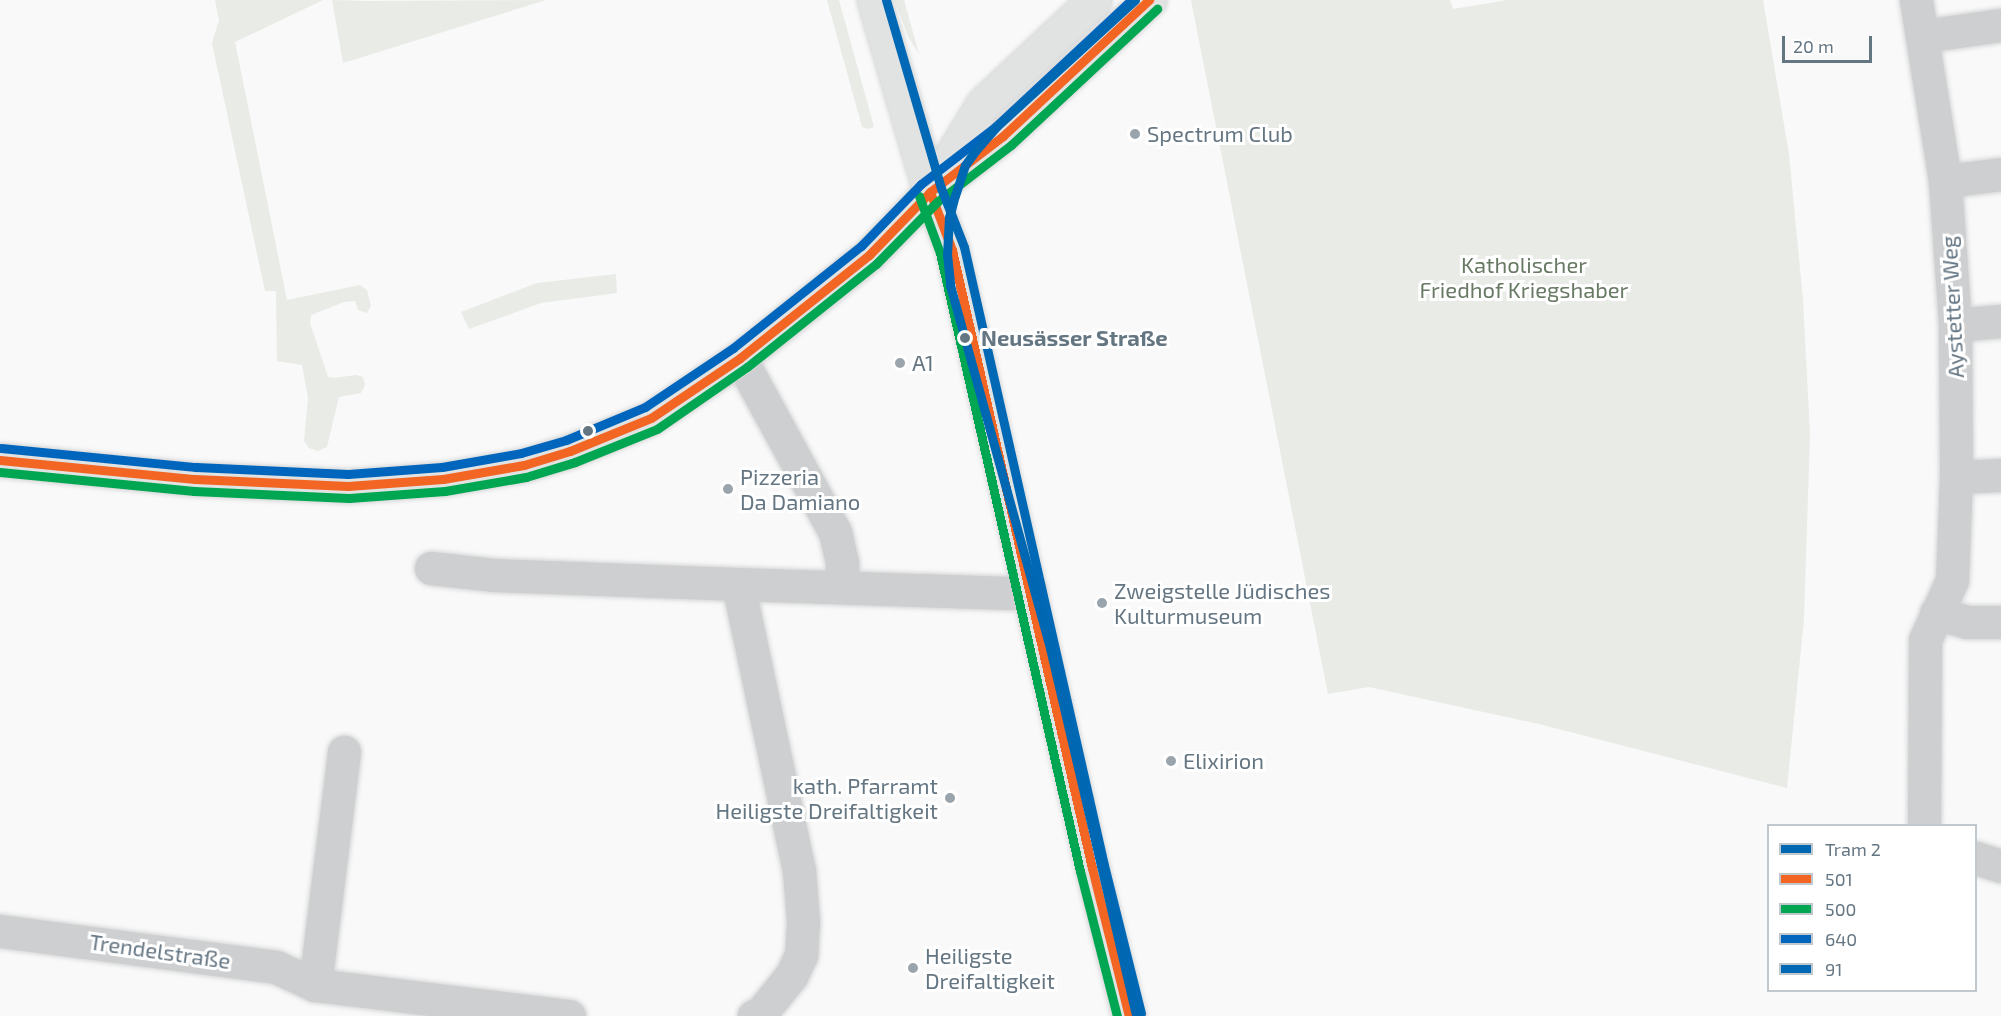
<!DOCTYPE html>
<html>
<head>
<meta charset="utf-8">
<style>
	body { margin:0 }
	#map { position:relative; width:2001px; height:1016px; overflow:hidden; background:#f9f9f9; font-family:"Exo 2",sans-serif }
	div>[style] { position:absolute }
	.green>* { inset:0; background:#e8ebe6 }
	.roads { filter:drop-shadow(0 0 2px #d5d6d7) drop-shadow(0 0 2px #d5d6d7) }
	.street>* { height:33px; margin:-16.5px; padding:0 16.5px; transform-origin:16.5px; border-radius:16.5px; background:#cecfd0 }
	.secondary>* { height:33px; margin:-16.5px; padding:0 16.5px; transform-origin:16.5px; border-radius:16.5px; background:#e1e2e2 }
	.bus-1>* { height:9px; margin:-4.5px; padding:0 4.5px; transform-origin:4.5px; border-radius:4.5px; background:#f26522 }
	.bus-2>* { height:9px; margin:-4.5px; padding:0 4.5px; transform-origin:4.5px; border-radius:4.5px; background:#00a651 }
	.bus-3>* { height:9px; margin:-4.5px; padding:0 4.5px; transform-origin:4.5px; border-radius:4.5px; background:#0065bd }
	.bus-4>* { height:9px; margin:-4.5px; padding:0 4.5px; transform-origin:4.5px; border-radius:4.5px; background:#0068b4 }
	.tram-1>* { height:9px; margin:-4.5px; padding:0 4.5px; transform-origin:4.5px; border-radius:4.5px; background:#0068b3 }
	.dots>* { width:16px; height:16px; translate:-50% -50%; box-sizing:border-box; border:3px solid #fff; border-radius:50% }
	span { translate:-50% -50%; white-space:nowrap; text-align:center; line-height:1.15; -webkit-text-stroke:6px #fff; paint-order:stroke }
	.poi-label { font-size:22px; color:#657683 }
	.left { translate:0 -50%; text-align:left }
	.right { translate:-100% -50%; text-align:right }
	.park-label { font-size:22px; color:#687a64 }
	.street-label { font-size:22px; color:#657683 }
	.stop-label { font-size:22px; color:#657683; font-weight:700 }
	.legend { position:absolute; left:1767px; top:824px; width:210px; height:168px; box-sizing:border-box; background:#fff; border:2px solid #c1c8cd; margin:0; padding:8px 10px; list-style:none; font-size:18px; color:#657683 }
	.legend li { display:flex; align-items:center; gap:12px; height:30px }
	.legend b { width:30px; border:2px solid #c1c8cd }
	.scale { position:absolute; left:1782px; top:36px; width:90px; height:27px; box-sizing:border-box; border:3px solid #657683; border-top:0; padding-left:8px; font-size:18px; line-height:21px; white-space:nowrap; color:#657683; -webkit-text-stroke:4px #fff; paint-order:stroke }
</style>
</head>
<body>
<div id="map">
	<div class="green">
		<i style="clip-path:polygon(215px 0,323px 0,235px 42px,287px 300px,360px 285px,367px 290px,371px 306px,367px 313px,358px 310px,355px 301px,344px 302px,311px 315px,310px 323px,328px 377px,334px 378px,356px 375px,363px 377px,365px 385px,361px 393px,339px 397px,327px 447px,318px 451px,309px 448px,304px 441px,308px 398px,302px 365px,277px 361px,276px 291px,265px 291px,212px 43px,219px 20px)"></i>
		<i style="clip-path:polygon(332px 0,367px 1px,546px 0,343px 63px)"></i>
		<i style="clip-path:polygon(827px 0,839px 0,874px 127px,867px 129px,862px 127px)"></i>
		<i style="clip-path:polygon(894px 0,904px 0,919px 54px,909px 38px)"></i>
		<i style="clip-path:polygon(1191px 0,1450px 0,1453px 9px,1507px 0,1763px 0,1789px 154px,1803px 300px,1810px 434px,1804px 619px,1787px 788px,1539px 724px,1369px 687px,1328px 694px)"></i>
		<i style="clip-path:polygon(616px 274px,617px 293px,541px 303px,469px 329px,461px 312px,537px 283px)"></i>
	</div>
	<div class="roads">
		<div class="street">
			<i style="left:1916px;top:0;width:183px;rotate:80.9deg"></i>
			<i style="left:1945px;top:181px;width:144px;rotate:86deg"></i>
			<i style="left:1955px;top:325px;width:152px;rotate:89.6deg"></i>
			<i style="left:1956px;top:477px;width:103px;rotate:92.2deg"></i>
			<i style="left:1952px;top:580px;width:66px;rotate:114.2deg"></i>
			<i style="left:1925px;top:640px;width:186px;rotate:90.3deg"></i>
			<i style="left:1923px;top:36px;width:79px;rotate:-8deg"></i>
			<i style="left:1945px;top:181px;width:56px;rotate:-7.1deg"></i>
			<i style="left:1955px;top:325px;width:46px;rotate:-5deg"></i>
			<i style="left:740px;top:358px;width:198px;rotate:61.4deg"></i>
			<i style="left:835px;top:532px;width:31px;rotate:77deg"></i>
			<i style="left:842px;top:562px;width:25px;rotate:88deg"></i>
			<i style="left:1956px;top:477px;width:45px;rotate:-2.5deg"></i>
			<i style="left:431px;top:568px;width:62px;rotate:6.4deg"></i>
			<i style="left:493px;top:575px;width:245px;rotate:2.1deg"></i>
			<i style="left:738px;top:584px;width:272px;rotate:1.9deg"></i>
			<i style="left:1010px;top:593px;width:20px;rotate:-11deg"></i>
			<i style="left:738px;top:584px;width:292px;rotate:78deg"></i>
			<i style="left:799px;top:870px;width:51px;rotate:85.5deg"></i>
			<i style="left:803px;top:921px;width:34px;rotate:93deg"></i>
			<i style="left:801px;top:955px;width:23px;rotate:115deg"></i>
			<i style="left:791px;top:976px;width:48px;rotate:129deg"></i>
			<i style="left:761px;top:1013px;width:8px;rotate:157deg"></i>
			<i style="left:1936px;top:613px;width:32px;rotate:16deg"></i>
			<i style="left:1967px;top:622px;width:34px"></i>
			<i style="left:1976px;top:858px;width:26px;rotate:18deg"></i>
			<i style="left:0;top:931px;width:278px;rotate:7.4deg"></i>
			<i style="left:276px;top:967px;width:43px;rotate:24.8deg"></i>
			<i style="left:315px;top:985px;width:256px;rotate:7deg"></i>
			<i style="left:315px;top:985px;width:235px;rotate:-82.9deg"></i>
		</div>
		<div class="secondary">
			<i style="left:874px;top:0;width:200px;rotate:73.7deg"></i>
			<i style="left:930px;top:192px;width:62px;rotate:69.2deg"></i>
			<i style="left:952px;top:250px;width:634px;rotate:77.24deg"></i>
			<i style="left:1092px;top:868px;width:153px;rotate:76deg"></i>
			<i style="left:940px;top:175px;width:83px;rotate:-58.8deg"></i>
			<i style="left:983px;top:104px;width:152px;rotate:-43.1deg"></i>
			<i style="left:0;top:460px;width:196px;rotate:5.6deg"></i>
			<i style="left:195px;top:479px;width:153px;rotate:2.6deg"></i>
			<i style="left:348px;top:486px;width:95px;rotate:-4.2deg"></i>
			<i style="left:443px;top:479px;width:82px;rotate:-9.8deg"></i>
			<i style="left:524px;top:465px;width:48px;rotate:-16.9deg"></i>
			<i style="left:570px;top:451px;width:87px;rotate:-22.2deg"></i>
			<i style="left:651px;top:418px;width:107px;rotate:-34deg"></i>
			<i style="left:740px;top:358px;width:165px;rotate:-38.6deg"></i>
			<i style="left:869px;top:255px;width:88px;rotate:-45.9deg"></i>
			<i style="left:930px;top:192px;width:92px;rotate:-37.5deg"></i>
			<i style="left:1003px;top:136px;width:200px;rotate:-43deg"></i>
		</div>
	</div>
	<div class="bus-1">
		<i style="left:930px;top:192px;width:62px;rotate:69.2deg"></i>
		<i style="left:952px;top:250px;width:634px;rotate:77.24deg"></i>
		<i style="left:1092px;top:868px;width:153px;rotate:76deg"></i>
		<i style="left:0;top:460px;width:196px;rotate:5.6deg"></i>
		<i style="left:195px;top:479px;width:153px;rotate:2.6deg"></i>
		<i style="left:348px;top:486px;width:95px;rotate:-4.2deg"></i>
		<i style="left:443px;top:479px;width:82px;rotate:-9.8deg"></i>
		<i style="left:524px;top:465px;width:48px;rotate:-16.9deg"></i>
		<i style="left:570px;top:451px;width:87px;rotate:-22.2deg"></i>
		<i style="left:651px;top:418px;width:107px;rotate:-34deg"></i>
		<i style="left:740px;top:358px;width:165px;rotate:-38.6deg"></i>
		<i style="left:869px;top:255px;width:88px;rotate:-45.9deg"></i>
		<i style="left:930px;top:192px;width:92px;rotate:-37.5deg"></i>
		<i style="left:1003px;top:136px;width:200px;rotate:-43deg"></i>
	</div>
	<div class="bus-2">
		<i style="left:919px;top:196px;width:61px;rotate:69.8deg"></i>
		<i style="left:940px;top:253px;width:634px;rotate:77.24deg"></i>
		<i style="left:1080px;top:871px;width:150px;rotate:75.7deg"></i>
		<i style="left:0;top:472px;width:195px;rotate:5.6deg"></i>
		<i style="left:194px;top:491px;width:155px;rotate:2.6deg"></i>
		<i style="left:349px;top:498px;width:96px;rotate:-4.2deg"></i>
		<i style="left:445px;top:491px;width:82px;rotate:-9.8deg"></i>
		<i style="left:526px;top:477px;width:51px;rotate:-17deg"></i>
		<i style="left:575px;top:462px;width:88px;rotate:-21.9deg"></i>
		<i style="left:657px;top:429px;width:109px;rotate:-34.6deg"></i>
		<i style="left:747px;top:367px;width:165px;rotate:-38.6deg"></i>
		<i style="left:876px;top:264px;width:88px;rotate:-45.5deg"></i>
		<i style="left:938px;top:201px;width:92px;rotate:-37.5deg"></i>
		<i style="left:1011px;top:145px;width:200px;rotate:-43deg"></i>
	</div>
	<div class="bus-3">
		<i style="left:1px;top:448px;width:196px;rotate:5.6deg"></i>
		<i style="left:196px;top:467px;width:152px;rotate:2.6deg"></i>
		<i style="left:348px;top:474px;width:94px;rotate:-4.3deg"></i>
		<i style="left:442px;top:467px;width:80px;rotate:-10deg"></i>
		<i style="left:521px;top:453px;width:47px;rotate:-16.1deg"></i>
		<i style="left:566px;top:440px;width:86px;rotate:-22.7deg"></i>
		<i style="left:645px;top:407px;width:106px;rotate:-33.8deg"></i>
		<i style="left:733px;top:348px;width:164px;rotate:-38.6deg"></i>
		<i style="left:861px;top:246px;width:86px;rotate:-45.9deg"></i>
		<i style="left:921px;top:184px;width:93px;rotate:-37.6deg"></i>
		<i style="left:995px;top:127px;width:186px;rotate:-43deg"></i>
	</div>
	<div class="bus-4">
		<i style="left:886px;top:0;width:196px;rotate:73.7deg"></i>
		<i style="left:941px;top:188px;width:63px;rotate:68.7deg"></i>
		<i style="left:964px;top:247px;width:634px;rotate:77.24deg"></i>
		<i style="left:1104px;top:865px;width:153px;rotate:76deg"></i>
	</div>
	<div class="tram-1">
		<i style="left:1135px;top:0;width:187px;rotate:137.6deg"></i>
		<i style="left:997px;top:126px;width:32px;rotate:131deg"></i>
		<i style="left:976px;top:150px;width:19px;rotate:126deg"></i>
		<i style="left:965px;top:165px;width:32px;rotate:108deg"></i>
		<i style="left:955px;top:195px;width:23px;rotate:105deg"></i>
		<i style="left:949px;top:217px;width:37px;rotate:93deg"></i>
		<i style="left:947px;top:254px;width:31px;rotate:84deg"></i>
		<i style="left:950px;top:285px;width:372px;rotate:74.6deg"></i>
		<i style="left:1049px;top:644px;width:382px;rotate:76.8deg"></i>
	</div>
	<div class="dots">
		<i style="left:1135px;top:134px;background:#99a4ac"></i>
		<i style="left:965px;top:338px;background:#657683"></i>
		<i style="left:900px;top:363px;background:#99a4ac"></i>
		<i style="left:588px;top:431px;background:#657683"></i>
		<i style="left:728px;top:489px;background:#99a4ac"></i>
		<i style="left:1102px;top:603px;background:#99a4ac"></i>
		<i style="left:1171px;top:761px;background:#99a4ac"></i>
		<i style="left:950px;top:798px;background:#99a4ac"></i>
		<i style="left:913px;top:968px;background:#99a4ac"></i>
	</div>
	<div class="poi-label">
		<span class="left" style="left:1147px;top:134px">Spectrum Club</span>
		<span class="left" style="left:912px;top:363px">A1</span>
		<span class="left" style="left:740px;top:489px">Pizzeria<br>Da Damiano</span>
		<span class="left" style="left:1114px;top:603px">Zweigstelle Jüdisches<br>Kulturmuseum</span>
		<span class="left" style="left:1183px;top:761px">Elixirion</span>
		<span class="right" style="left:938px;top:798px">kath. Pfarramt<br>Heiligste Dreifaltigkeit</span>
		<span class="left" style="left:925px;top:968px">Heiligste<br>Dreifaltigkeit</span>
	</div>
	<div class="park-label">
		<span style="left:1524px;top:277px">Katholischer<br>Friedhof Kriegshaber</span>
	</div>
	<div class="street-label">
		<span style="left:1952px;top:307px;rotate:-93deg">Aystetter Weg</span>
		<span style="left:160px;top:951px;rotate:8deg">Trendelstraße</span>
	</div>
	<div class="stop-label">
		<span class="left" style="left:981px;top:338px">Neusässer Straße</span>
	</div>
	<ul class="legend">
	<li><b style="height:8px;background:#0068b3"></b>Tram 2</li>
	<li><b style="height:8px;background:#f26522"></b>501</li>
	<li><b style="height:8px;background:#00a651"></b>500</li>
	<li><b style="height:8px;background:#0065bd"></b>640</li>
	<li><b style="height:8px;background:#0068b4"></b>91</li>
	</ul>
	<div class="scale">20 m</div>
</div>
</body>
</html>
